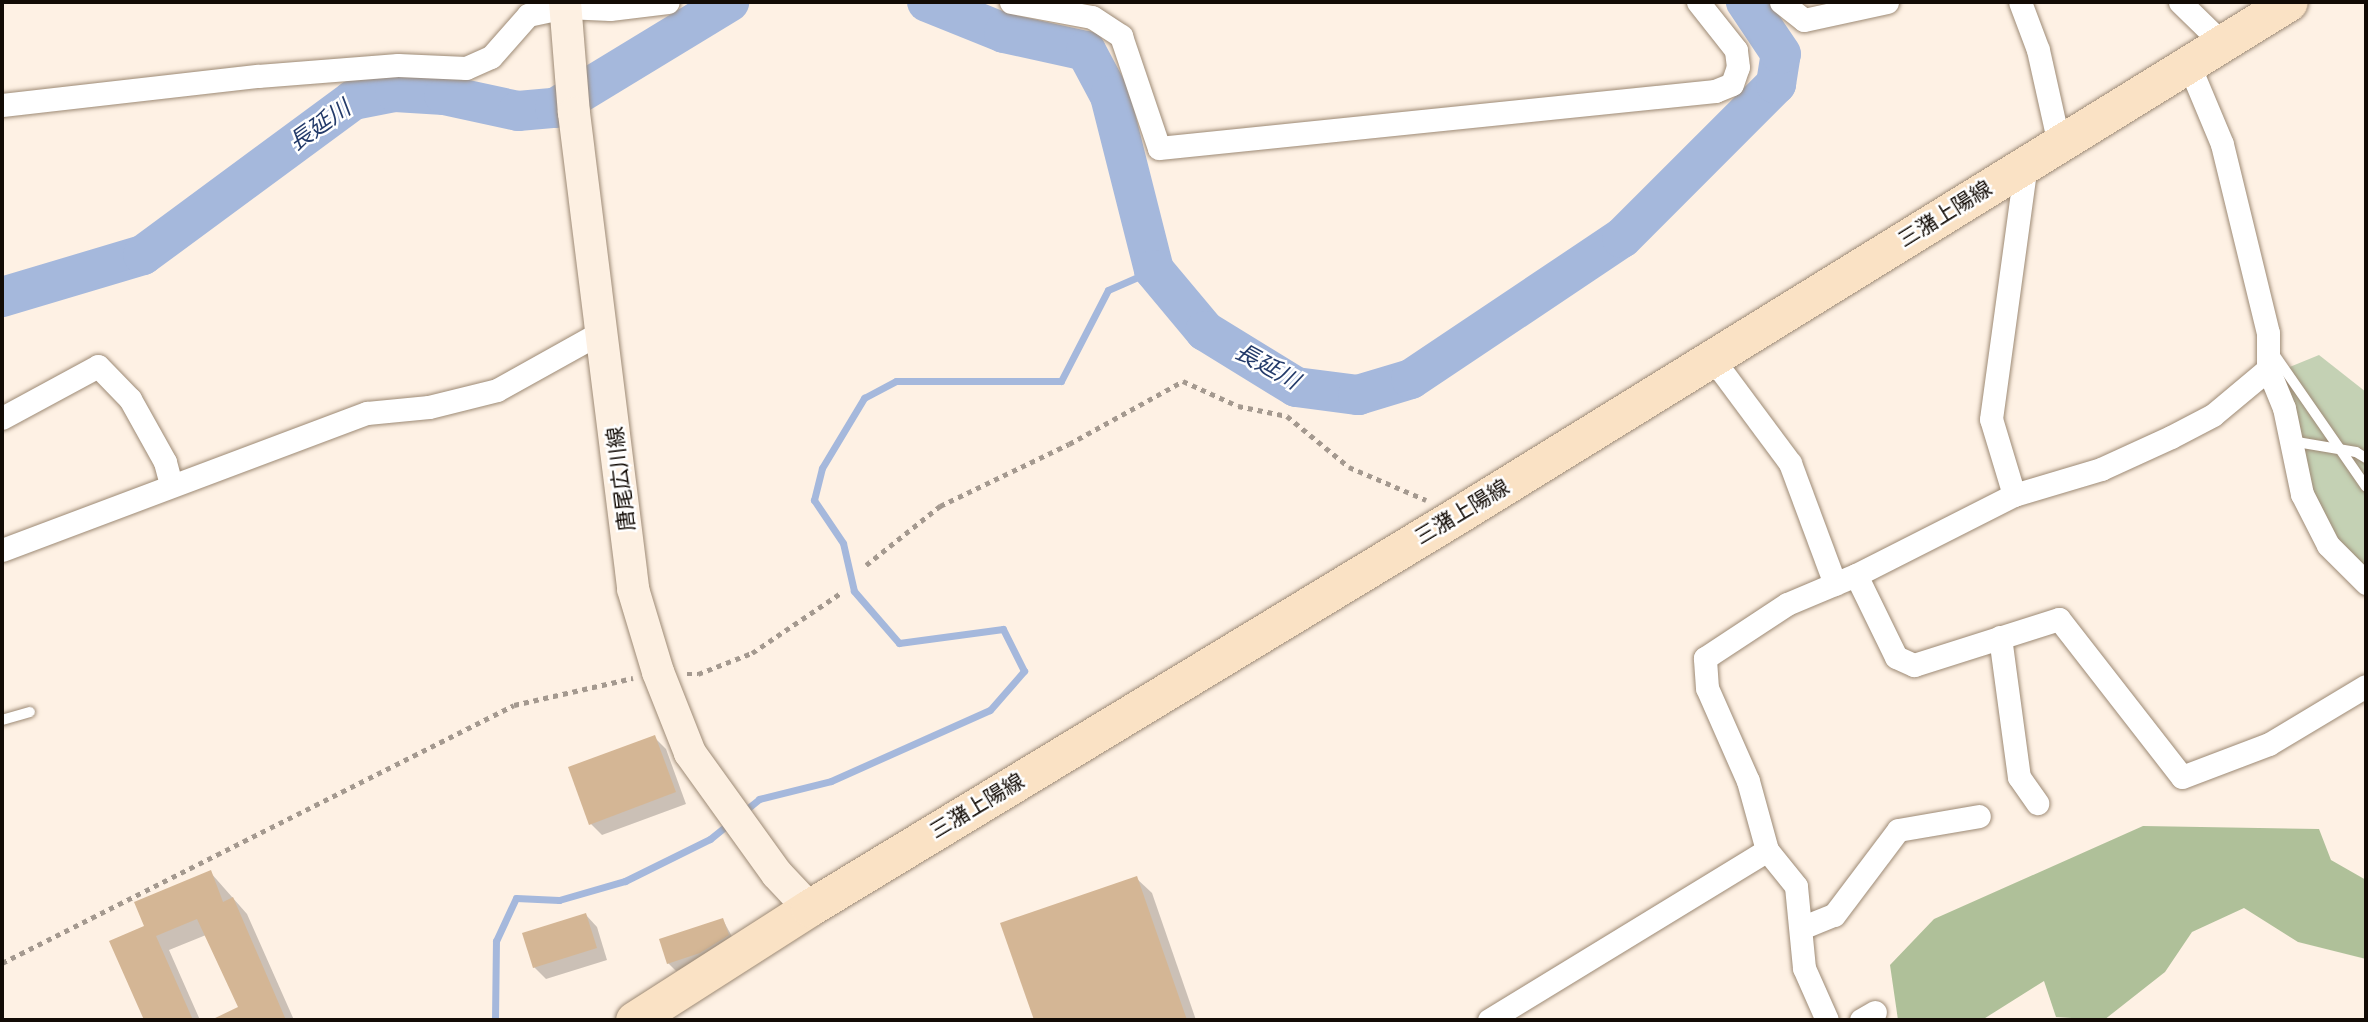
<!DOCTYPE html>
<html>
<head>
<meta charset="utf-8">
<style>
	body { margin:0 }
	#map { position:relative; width:2368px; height:1022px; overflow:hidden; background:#fef1e4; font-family:Signika,"Noto Sans JP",sans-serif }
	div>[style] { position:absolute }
	.green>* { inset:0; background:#c4d1b4 }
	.forest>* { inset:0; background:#afc099 }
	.shadow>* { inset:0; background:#0003 }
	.stream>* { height:7px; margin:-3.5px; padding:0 3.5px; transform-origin:3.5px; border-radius:3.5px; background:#a5b8dc }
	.river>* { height:40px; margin:-20px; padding:0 20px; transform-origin:20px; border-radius:20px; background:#a5b8dc }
	.building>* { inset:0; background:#d4b695 }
	.path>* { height:4.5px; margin-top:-2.25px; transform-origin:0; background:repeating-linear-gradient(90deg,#a4998f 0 5px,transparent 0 10px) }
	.roads { filter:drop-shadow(0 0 2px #9d8a75) drop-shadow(0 0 2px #9d8a75) }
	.service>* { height:10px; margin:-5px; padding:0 5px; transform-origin:5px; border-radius:5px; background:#fff }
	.minor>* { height:23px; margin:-11.5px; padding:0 11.5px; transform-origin:11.5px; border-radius:11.5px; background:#fff }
	.secondary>* { height:32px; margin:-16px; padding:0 16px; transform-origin:16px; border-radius:16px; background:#fdf0e2 }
	.primary>* { height:37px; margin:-18.5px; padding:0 18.5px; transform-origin:18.5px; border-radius:18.5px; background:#fae2c5 }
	span { translate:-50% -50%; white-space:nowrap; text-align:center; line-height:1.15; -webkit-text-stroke:5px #fff; paint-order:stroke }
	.street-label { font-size:21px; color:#120b05 }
	.water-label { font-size:23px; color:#243b6a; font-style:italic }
	.frame { position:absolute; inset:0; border:4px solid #120b05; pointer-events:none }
</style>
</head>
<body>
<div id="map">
	<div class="green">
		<i style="clip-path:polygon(2319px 355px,2366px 392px,2366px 573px,2329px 531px,2297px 453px,2275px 373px)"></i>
	</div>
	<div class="forest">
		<i style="clip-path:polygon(2143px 826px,2319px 829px,2331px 860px,2366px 880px,2366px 959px,2298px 942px,2244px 908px,2192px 932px,2165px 972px,2104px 1020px,2056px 1017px,2044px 981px,1982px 1020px,1898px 1020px,1890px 965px,1934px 919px)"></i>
	</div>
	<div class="shadow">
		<i style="clip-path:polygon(654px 737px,666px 749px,686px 804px,602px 835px,591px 824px)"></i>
		<i style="clip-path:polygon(210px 872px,247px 914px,294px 1020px,228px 1020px,225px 1015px,241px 1008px,206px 935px,169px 950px,200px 1020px,146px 1020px,112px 942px,146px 927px)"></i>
		<i style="clip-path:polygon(1136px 878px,1152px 893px,1196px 1020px,1035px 1020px,1002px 924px)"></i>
		<i style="clip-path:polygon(586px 915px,597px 927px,607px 960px,546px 979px,534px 967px)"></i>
		<i style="clip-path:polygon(723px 920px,735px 942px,707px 960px,676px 971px,668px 963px)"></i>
	</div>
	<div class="stream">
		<i style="left:742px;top:813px;width:22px;rotate:-39deg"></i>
		<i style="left:759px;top:799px;width:74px;rotate:-14deg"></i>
		<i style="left:831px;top:781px;width:174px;rotate:-24.1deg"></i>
		<i style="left:990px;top:710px;width:52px;rotate:-48.9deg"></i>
		<i style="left:1024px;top:671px;width:47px;rotate:-116.6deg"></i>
		<i style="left:1003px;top:629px;width:105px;rotate:172.3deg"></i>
		<i style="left:899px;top:643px;width:69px;rotate:-130.9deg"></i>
		<i style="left:854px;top:591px;width:49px;rotate:-102.9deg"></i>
		<i style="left:843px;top:543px;width:52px;rotate:-124deg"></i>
		<i style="left:814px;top:500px;width:33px;rotate:-76deg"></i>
		<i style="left:822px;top:468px;width:82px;rotate:-59deg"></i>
		<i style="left:864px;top:398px;width:36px;rotate:-28deg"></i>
		<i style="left:896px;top:381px;width:165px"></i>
		<i style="left:1061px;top:381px;width:102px;rotate:-62.7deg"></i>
		<i style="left:1108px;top:290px;width:50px;rotate:-23.5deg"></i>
		<i style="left:495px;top:1020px;width:79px;rotate:-89.3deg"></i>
		<i style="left:496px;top:941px;width:47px;rotate:-65.1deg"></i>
		<i style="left:516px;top:898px;width:43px;rotate:2.7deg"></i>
		<i style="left:559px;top:900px;width:69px;rotate:-16.1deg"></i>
		<i style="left:625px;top:881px;width:95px;rotate:-26.3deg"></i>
		<i style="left:710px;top:839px;width:26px;rotate:-39deg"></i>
	</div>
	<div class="river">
		<i style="left:927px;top:2px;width:83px;rotate:21.9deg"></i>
		<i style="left:1004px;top:33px;width:84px;rotate:12.4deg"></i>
		<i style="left:1086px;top:51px;width:51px;rotate:61.9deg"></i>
		<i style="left:1110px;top:96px;width:179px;rotate:75.8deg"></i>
		<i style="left:1154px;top:270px;width:80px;rotate:50.1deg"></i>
		<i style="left:1205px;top:331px;width:107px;rotate:31.6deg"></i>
		<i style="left:1296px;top:387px;width:63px;rotate:7.4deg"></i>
		<i style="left:1358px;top:395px;width:55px;rotate:-16.8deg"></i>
		<i style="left:1411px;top:379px;width:254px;rotate:-33.8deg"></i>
		<i style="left:1622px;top:238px;width:218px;rotate:-45deg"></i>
		<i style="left:1776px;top:84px;width:30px;rotate:-81deg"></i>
		<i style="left:1781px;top:54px;width:63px;rotate:-123.9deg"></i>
		<i style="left:2px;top:297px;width:147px;rotate:-16.6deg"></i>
		<i style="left:143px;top:255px;width:261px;rotate:-36.4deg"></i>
		<i style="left:353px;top:100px;width:43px;rotate:-10.8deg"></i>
		<i style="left:395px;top:92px;width:49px;rotate:3.5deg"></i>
		<i style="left:444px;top:95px;width:76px;rotate:12.2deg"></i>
		<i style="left:518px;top:111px;width:37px;rotate:-5deg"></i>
		<i style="left:555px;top:108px;width:204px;rotate:-31.3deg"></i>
	</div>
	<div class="building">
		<i style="clip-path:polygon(655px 735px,676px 792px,589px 825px,568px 767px)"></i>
		<i style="clip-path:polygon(211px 870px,223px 902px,233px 897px,286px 1020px,211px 1020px,238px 1007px,197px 919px,156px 936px,193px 1020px,144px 1020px,109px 941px,144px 926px,134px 902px)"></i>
		<i style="clip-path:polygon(1137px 876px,1187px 1020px,1034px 1020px,1000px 923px)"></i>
		<i style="clip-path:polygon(586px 913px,597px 948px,533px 968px,522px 933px)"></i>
		<i style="clip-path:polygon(723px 918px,729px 935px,700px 953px,667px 964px,659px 939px)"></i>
	</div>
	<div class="path">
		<i style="left:866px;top:565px;width:95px;rotate:-38.6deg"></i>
		<i style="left:940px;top:506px;width:143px;rotate:-25.7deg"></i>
		<i style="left:1069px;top:444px;width:130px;rotate:-28.9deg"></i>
		<i style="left:1183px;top:381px;width:60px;rotate:24.4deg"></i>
		<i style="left:1238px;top:406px;width:50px;rotate:11.5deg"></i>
		<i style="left:1287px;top:416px;width:80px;rotate:39.4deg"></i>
		<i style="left:1349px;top:467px;width:84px;rotate:23.2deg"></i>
		<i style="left:687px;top:674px;width:11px"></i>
		<i style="left:698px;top:674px;width:58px;rotate:-21.3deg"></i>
		<i style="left:752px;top:653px;width:109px;rotate:-34.1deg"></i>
		<i style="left:2px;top:963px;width:573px;rotate:-26.74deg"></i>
		<i style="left:514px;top:705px;width:122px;rotate:-12.8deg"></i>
	</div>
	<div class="roads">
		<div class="service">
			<i style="left:2272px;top:351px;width:165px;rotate:55.3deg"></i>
			<i style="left:2291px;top:441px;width:66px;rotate:9.6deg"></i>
			<i style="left:2356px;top:452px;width:12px;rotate:31deg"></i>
			<i style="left:2px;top:720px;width:29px;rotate:-16deg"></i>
		</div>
		<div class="minor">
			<i style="left:1011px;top:2px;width:82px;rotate:10.5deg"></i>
			<i style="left:1092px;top:17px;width:35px;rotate:33deg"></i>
			<i style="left:1121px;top:36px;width:118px;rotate:71.3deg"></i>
			<i style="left:1159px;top:148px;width:559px;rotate:-5.85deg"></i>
			<i style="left:1715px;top:91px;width:18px;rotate:-22deg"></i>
			<i style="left:1732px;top:84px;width:18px;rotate:-71deg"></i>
			<i style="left:1738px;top:67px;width:17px;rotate:-97deg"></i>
			<i style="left:1736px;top:50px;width:61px;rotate:-128.4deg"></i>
			<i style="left:1781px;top:2px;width:29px;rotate:38deg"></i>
			<i style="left:1804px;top:20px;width:85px;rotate:-12.2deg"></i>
			<i style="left:2020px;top:2px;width:51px;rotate:69.4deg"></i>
			<i style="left:2038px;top:50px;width:96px;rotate:77.4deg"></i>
			<i style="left:2180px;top:2px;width:60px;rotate:44.3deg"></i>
			<i style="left:2px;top:105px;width:258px;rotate:-6.5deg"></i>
			<i style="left:258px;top:76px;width:140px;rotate:-4.5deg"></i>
			<i style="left:398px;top:65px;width:68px;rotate:2.5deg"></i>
			<i style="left:466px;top:68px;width:27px;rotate:-24deg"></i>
			<i style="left:491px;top:57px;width:56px;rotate:-48.6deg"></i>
			<i style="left:528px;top:15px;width:38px;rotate:-12deg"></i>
			<i style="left:565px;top:7px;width:45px;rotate:2.5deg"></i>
			<i style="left:610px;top:9px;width:58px;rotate:-6.9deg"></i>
			<i style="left:1712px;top:358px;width:131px;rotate:53.4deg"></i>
			<i style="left:1790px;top:463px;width:129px;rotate:69.6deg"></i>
			<i style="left:2268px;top:369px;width:42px;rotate:67.7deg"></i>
			<i style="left:2284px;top:408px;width:88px;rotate:78.2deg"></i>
			<i style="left:2302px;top:494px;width:57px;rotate:63deg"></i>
			<i style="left:2328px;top:545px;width:54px;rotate:45deg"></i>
			<i style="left:2px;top:418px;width:109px;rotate:-28.4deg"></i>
			<i style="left:98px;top:366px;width:46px;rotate:45.9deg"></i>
			<i style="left:130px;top:399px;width:72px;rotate:60.9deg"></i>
			<i style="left:165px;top:462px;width:23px;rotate:75deg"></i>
			<i style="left:2014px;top:495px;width:79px;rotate:-106.8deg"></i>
			<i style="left:1991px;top:419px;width:257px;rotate:-82.2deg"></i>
			<i style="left:2px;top:550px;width:390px;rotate:-20.6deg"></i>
			<i style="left:367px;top:413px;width:62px;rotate:-5.5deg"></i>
			<i style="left:429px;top:407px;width:70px;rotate:-14deg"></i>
			<i style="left:497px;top:390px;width:121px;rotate:-29.1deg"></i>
			<i style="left:1856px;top:575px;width:91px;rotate:64deg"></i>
			<i style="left:1896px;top:657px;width:20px;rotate:24deg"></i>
			<i style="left:1914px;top:665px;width:152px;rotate:-17.6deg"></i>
			<i style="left:2059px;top:619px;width:200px;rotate:52.1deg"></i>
			<i style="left:2182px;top:777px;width:93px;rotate:-20.8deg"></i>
			<i style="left:2269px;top:744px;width:113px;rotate:-30.9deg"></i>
			<i style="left:2000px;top:637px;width:141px;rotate:82.3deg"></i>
			<i style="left:2019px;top:777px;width:32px;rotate:55deg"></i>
			<i style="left:1801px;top:928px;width:35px;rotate:-22deg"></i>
			<i style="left:1834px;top:915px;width:106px;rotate:-53deg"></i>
			<i style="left:1898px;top:830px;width:82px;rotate:-9.8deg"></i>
			<i style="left:1489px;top:1020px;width:326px;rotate:-31.4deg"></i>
			<i style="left:1827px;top:1020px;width:57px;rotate:-113.9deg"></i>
			<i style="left:1804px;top:968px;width:82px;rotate:-95.6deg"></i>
			<i style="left:1796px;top:886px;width:46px;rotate:-128.9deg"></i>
			<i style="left:1767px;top:850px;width:72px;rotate:-105.4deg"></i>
			<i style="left:1748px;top:781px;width:102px;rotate:-113.8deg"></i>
			<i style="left:1707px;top:688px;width:30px;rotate:-94deg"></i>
			<i style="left:1705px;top:658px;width:98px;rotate:-33.4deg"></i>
			<i style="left:1787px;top:604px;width:75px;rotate:-22.8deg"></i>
			<i style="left:1856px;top:575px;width:177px;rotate:-26.9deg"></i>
			<i style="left:2014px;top:495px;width:91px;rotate:-16.6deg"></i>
			<i style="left:2101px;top:469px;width:77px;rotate:-24.6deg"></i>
			<i style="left:2171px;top:437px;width:47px;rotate:-27.6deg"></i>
			<i style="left:2213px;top:415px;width:72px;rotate:-39.9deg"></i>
			<i style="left:2268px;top:369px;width:36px;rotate:-90deg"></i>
			<i style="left:2268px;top:333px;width:195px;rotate:-103.7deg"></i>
			<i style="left:2222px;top:144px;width:86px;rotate:-112.7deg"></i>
			<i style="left:1861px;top:1020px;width:16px;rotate:-30deg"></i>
		</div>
		<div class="secondary">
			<i style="left:565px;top:2px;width:111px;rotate:85.4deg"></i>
			<i style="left:574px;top:113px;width:480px;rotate:82.9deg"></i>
			<i style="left:633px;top:589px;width:87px;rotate:73.2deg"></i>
			<i style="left:658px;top:672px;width:87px;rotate:68.4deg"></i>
			<i style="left:690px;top:753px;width:149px;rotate:54.3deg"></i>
			<i style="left:777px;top:874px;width:47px;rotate:46.7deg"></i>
		</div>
		<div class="primary">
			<i style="left:634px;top:1020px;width:208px;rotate:-32.6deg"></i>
			<i style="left:809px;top:908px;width:753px;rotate:-31.2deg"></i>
			<i style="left:1453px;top:518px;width:982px;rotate:-31.68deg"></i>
		</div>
	</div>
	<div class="street-label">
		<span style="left:1945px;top:214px;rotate:-32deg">三潴上陽線</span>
		<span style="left:621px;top:479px;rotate:-97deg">唐尾広川線</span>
		<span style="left:1462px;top:512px;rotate:-31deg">三潴上陽線</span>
		<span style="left:977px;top:806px;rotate:-31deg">三潴上陽線</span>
	</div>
	<div class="water-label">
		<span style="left:320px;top:126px;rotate:-35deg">長延川</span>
		<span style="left:1267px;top:367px;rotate:29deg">長延川</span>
	</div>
	<div class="frame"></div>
</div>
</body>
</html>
